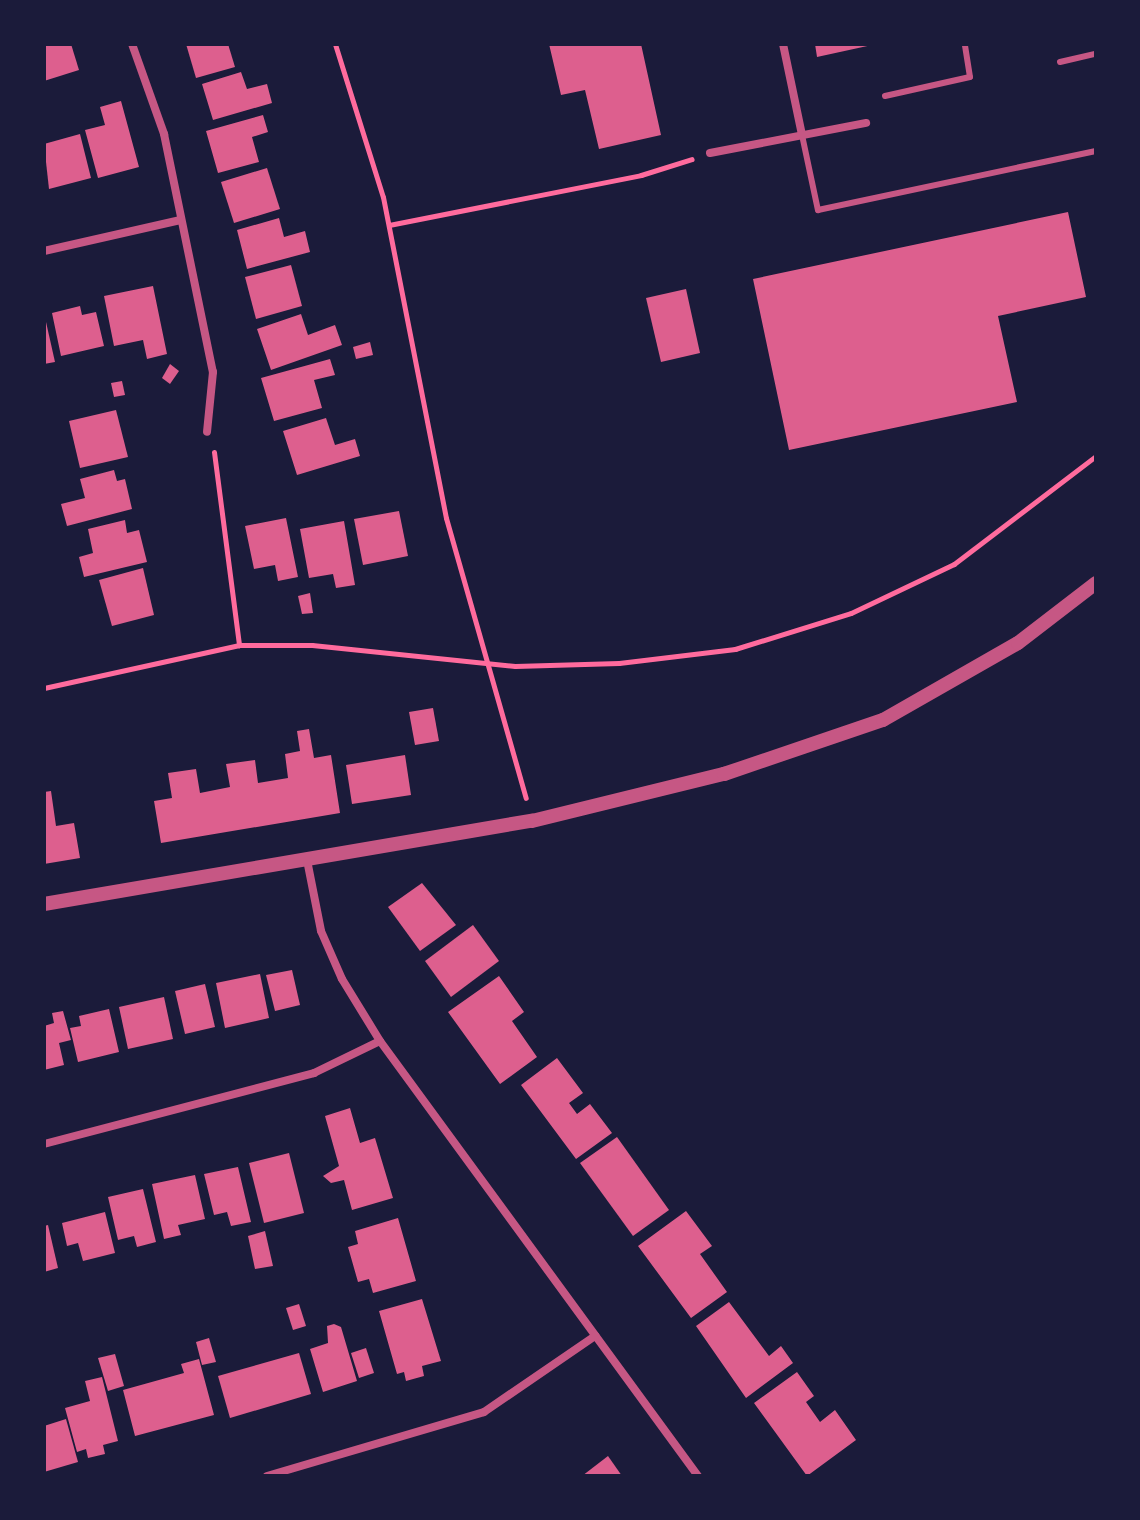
<!DOCTYPE html>
<html>
<head>
<meta charset="utf-8">
<style>
	body { margin:0 }
	#map { position:relative; width:1140px; height:1520px; overflow:hidden; background:#1b1b3a; font-family:"Zilla Slab",serif }
	div>[style] { position:absolute }
	.building>* { inset:0; background:#dd5f8e }
	.path>* { height:5px; margin:-2.5px; padding:0 2.5px; transform-origin:2.5px; border-radius:2.5px; background:#ff6b9d }
	.service>* { height:6px; margin:-3px; padding:0 3px; transform-origin:3px; border-radius:3px; background:#c65784 }
	.minor>* { height:8px; margin:-4px; padding:0 4px; transform-origin:4px; border-radius:4px; background:#c65784 }
	.tertiary>* { height:14px; margin:-7px; padding:0 7px; transform-origin:7px; border-radius:7px; background:#c65784 }
	span { translate:-50% -50%; white-space:nowrap; text-align:center; line-height:1.15; -webkit-text-stroke:7px #1b1b3a; paint-order:stroke }
	.frame { position:absolute; inset:0; border:46px solid #1b1b3a; pointer-events:none }
</style>
</head>
<body>
<div id="map">
	<div class="building">
		<i style="clip-path:polygon(44px 44px,71px 44px,79px 70px,44px 81px)"></i>
		<i style="clip-path:polygon(186px 44px,228px 44px,235px 67px,196px 78px)"></i>
		<i style="clip-path:polygon(549px 44px,641px 44px,661px 135px,599px 149px,585px 90px,561px 95px)"></i>
		<i style="clip-path:polygon(815px 44px,872px 44px,872px 45px,817px 57px)"></i>
		<i style="clip-path:polygon(241px 72px,247px 89px,267px 84px,272px 103px,213px 120px,202px 84px)"></i>
		<i style="clip-path:polygon(121px 101px,139px 167px,98px 178px,85px 130px,105px 125px,100px 107px)"></i>
		<i style="clip-path:polygon(263px 115px,268px 132px,252px 137px,259px 162px,218px 173px,206px 131px)"></i>
		<i style="clip-path:polygon(80px 134px,91px 178px,49px 189px,44px 144px)"></i>
		<i style="clip-path:polygon(267px 168px,280px 209px,234px 223px,221px 182px)"></i>
		<i style="clip-path:polygon(1068px 212px,1086px 297px,998px 316px,1017px 402px,789px 450px,753px 279px)"></i>
		<i style="clip-path:polygon(279px 218px,284px 237px,305px 231px,310px 252px,247px 269px,237px 230px)"></i>
		<i style="clip-path:polygon(291px 265px,302px 306px,256px 319px,245px 277px)"></i>
		<i style="clip-path:polygon(153px 286px,167px 354px,147px 359px,143px 340px,114px 346px,104px 296px)"></i>
		<i style="clip-path:polygon(686px 289px,700px 353px,661px 362px,646px 298px)"></i>
		<i style="clip-path:polygon(80px 306px,82px 315px,96px 312px,104px 346px,61px 356px,52px 313px)"></i>
		<i style="clip-path:polygon(44px 313px,55px 362px,44px 364px)"></i>
		<i style="clip-path:polygon(301px 314px,308px 335px,335px 325px,342px 345px,271px 370px,257px 329px)"></i>
		<i style="clip-path:polygon(370px 342px,373px 355px,356px 359px,353px 347px)"></i>
		<i style="clip-path:polygon(330px 359px,335px 375px,314px 380px,322px 408px,274px 421px,261px 378px)"></i>
		<i style="clip-path:polygon(170px 364px,179px 371px,170px 384px,162px 378px)"></i>
		<i style="clip-path:polygon(122px 381px,125px 395px,114px 397px,111px 383px)"></i>
		<i style="clip-path:polygon(116px 410px,128px 457px,80px 468px,69px 421px)"></i>
		<i style="clip-path:polygon(326px 418px,335px 445px,355px 439px,360px 456px,297px 475px,283px 431px)"></i>
		<i style="clip-path:polygon(114px 470px,117px 481px,125px 479px,132px 509px,67px 526px,61px 504px,85px 498px,80px 479px)"></i>
		<i style="clip-path:polygon(399px 511px,408px 556px,363px 565px,354px 519px)"></i>
		<i style="clip-path:polygon(286px 518px,298px 577px,278px 581px,275px 565px,254px 569px,245px 526px)"></i>
		<i style="clip-path:polygon(125px 520px,127px 533px,139px 530px,147px 562px,84px 577px,79px 557px,93px 553px,88px 529px)"></i>
		<i style="clip-path:polygon(344px 521px,355px 585px,336px 588px,333px 574px,309px 578px,300px 529px)"></i>
		<i style="clip-path:polygon(143px 568px,154px 615px,112px 626px,99px 580px)"></i>
		<i style="clip-path:polygon(310px 593px,313px 613px,302px 614px,298px 596px)"></i>
		<i style="clip-path:polygon(433px 708px,439px 741px,415px 745px,409px 712px)"></i>
		<i style="clip-path:polygon(309px 729px,314px 758px,331px 755px,340px 813px,161px 843px,154px 801px,172px 798px,168px 773px,196px 769px,200px 793px,230px 787px,226px 764px,255px 760px,258px 783px,288px 778px,285px 754px,300px 751px,297px 731px)"></i>
		<i style="clip-path:polygon(405px 755px,411px 795px,352px 804px,346px 765px)"></i>
		<i style="clip-path:polygon(51px 791px,56px 826px,74px 823px,80px 858px,44px 864px,44px 792px)"></i>
		<i style="clip-path:polygon(422px 883px,456px 925px,420px 951px,388px 907px)"></i>
		<i style="clip-path:polygon(473px 925px,499px 961px,451px 997px,425px 961px)"></i>
		<i style="clip-path:polygon(292px 970px,300px 1005px,275px 1011px,266px 975px)"></i>
		<i style="clip-path:polygon(260px 974px,269px 1018px,225px 1028px,216px 983px)"></i>
		<i style="clip-path:polygon(499px 976px,524px 1012px,512px 1021px,537px 1057px,500px 1084px,448px 1012px)"></i>
		<i style="clip-path:polygon(205px 984px,215px 1027px,185px 1034px,175px 991px)"></i>
		<i style="clip-path:polygon(164px 997px,173px 1039px,128px 1049px,119px 1007px)"></i>
		<i style="clip-path:polygon(109px 1009px,119px 1052px,78px 1062px,70px 1028px,81px 1026px,79px 1016px)"></i>
		<i style="clip-path:polygon(63px 1011px,71px 1040px,59px 1043px,64px 1065px,44px 1070px,44px 1026px,54px 1023px,52px 1013px)"></i>
		<i style="clip-path:polygon(557px 1058px,583px 1093px,569px 1103px,577px 1114px,590px 1104px,612px 1133px,576px 1159px,521px 1085px)"></i>
		<i style="clip-path:polygon(350px 1108px,360px 1143px,375px 1138px,393px 1198px,352px 1210px,344px 1180px,331px 1183px,323px 1176px,339px 1166px,325px 1116px)"></i>
		<i style="clip-path:polygon(617px 1137px,669px 1210px,633px 1236px,580px 1163px)"></i>
		<i style="clip-path:polygon(289px 1153px,304px 1213px,264px 1223px,249px 1163px)"></i>
		<i style="clip-path:polygon(238px 1167px,251px 1222px,231px 1226px,227px 1212px,214px 1215px,204px 1174px)"></i>
		<i style="clip-path:polygon(195px 1175px,205px 1219px,178px 1225px,181px 1235px,164px 1239px,152px 1184px)"></i>
		<i style="clip-path:polygon(143px 1189px,156px 1242px,137px 1247px,134px 1236px,118px 1240px,108px 1197px)"></i>
		<i style="clip-path:polygon(686px 1211px,712px 1246px,700px 1254px,727px 1292px,691px 1318px,638px 1246px)"></i>
		<i style="clip-path:polygon(105px 1212px,115px 1253px,83px 1261px,78px 1243px,67px 1246px,62px 1223px)"></i>
		<i style="clip-path:polygon(398px 1218px,416px 1281px,373px 1293px,369px 1279px,358px 1282px,348px 1247px,358px 1244px,355px 1231px)"></i>
		<i style="clip-path:polygon(48px 1225px,58px 1268px,44px 1272px,44px 1226px)"></i>
		<i style="clip-path:polygon(265px 1231px,273px 1266px,255px 1269px,248px 1236px)"></i>
		<i style="clip-path:polygon(422px 1299px,441px 1361px,422px 1366px,424px 1376px,406px 1381px,404px 1372px,397px 1374px,379px 1311px)"></i>
		<i style="clip-path:polygon(729px 1302px,769px 1356px,781px 1346px,793px 1363px,746px 1398px,696px 1326px)"></i>
		<i style="clip-path:polygon(299px 1304px,306px 1326px,293px 1330px,286px 1308px)"></i>
		<i style="clip-path:polygon(334px 1324px,341px 1327px,357px 1381px,323px 1392px,310px 1349px,328px 1343px,327px 1326px)"></i>
		<i style="clip-path:polygon(209px 1338px,216px 1362px,202px 1365px,196px 1342px)"></i>
		<i style="clip-path:polygon(366px 1348px,374px 1373px,359px 1378px,351px 1353px)"></i>
		<i style="clip-path:polygon(299px 1353px,311px 1394px,230px 1418px,218px 1376px)"></i>
		<i style="clip-path:polygon(115px 1354px,124px 1386px,108px 1391px,98px 1358px)"></i>
		<i style="clip-path:polygon(199px 1359px,214px 1415px,135px 1436px,123px 1390px,184px 1373px,181px 1364px)"></i>
		<i style="clip-path:polygon(797px 1372px,814px 1396px,806px 1402px,820px 1422px,835px 1410px,856px 1440px,807px 1476px,754px 1403px)"></i>
		<i style="clip-path:polygon(102px 1377px,118px 1441px,103px 1445px,105px 1454px,88px 1458px,86px 1449px,77px 1452px,65px 1408px,90px 1401px,85px 1381px)"></i>
		<i style="clip-path:polygon(66px 1419px,78px 1462px,44px 1472px,44px 1426px)"></i>
		<i style="clip-path:polygon(608px 1456px,622px 1476px,582px 1476px)"></i>
	</div>
	<div class="path">
		<i style="left:335px;top:44px;width:160px;rotate:72.6deg"></i>
		<i style="left:383px;top:197px;width:327px;rotate:78.9deg"></i>
		<i style="left:446px;top:518px;width:291px;rotate:74.1deg"></i>
		<i style="left:389px;top:225px;width:257px;rotate:-11.2deg"></i>
		<i style="left:641px;top:175px;width:53px;rotate:-17.4deg"></i>
		<i style="left:214px;top:452px;width:195px;rotate:82.6deg"></i>
		<i style="left:44px;top:688px;width:200px;rotate:-12.4deg"></i>
		<i style="left:239px;top:645px;width:73px"></i>
		<i style="left:312px;top:645px;width:204px;rotate:5.9deg"></i>
		<i style="left:515px;top:666px;width:104px;rotate:-1.7deg"></i>
		<i style="left:619px;top:663px;width:117px;rotate:-6.9deg"></i>
		<i style="left:735px;top:649px;width:121px;rotate:-17.2deg"></i>
		<i style="left:851px;top:613px;width:114px;rotate:-25.4deg"></i>
		<i style="left:954px;top:564px;width:178px;rotate:-37.3deg"></i>
	</div>
	<div class="service">
		<i style="left:1060px;top:62px;width:37px;rotate:-13deg"></i>
		<i style="left:885px;top:96px;width:87px;rotate:-12.6deg"></i>
		<i style="left:970px;top:77px;width:33px;rotate:-99deg"></i>
		<i style="left:802px;top:135px;width:77px;rotate:78deg"></i>
		<i style="left:818px;top:210px;width:284px;rotate:-12deg"></i>
	</div>
	<div class="minor">
		<i style="left:132px;top:44px;width:96px;rotate:70.4deg"></i>
		<i style="left:164px;top:134px;width:243px;rotate:78.4deg"></i>
		<i style="left:213px;top:372px;width:60px;rotate:95.7deg"></i>
		<i style="left:783px;top:44px;width:93px;rotate:78.2deg"></i>
		<i style="left:710px;top:153px;width:159px;rotate:-10.9deg"></i>
		<i style="left:44px;top:251px;width:140px;rotate:-12.8deg"></i>
		<i style="left:307px;top:860px;width:72px;rotate:78.8deg"></i>
		<i style="left:321px;top:931px;width:52px;rotate:66.4deg"></i>
		<i style="left:342px;top:979px;width:73px;rotate:58.5deg"></i>
		<i style="left:380px;top:1041px;width:539px;rotate:53.83deg"></i>
		<i style="left:44px;top:1144px;width:279px;rotate:-14.7deg"></i>
		<i style="left:314px;top:1073px;width:73px;rotate:-25.9deg"></i>
		<i style="left:267px;top:1476px;width:226px;rotate:-16.4deg"></i>
		<i style="left:484px;top:1412px;width:135px;rotate:-34.4deg"></i>
	</div>
	<div class="tertiary">
		<i style="left:44px;top:904px;width:495px;rotate:-9.7deg"></i>
		<i style="left:532px;top:821px;width:198px;rotate:-13.8deg"></i>
		<i style="left:724px;top:774px;width:168px;rotate:-18.8deg"></i>
		<i style="left:883px;top:720px;width:155px;rotate:-29.7deg"></i>
		<i style="left:1018px;top:643px;width:98px;rotate:-37.6deg"></i>
	</div>
	<div class="frame"></div>
</div>
</body>
</html>
